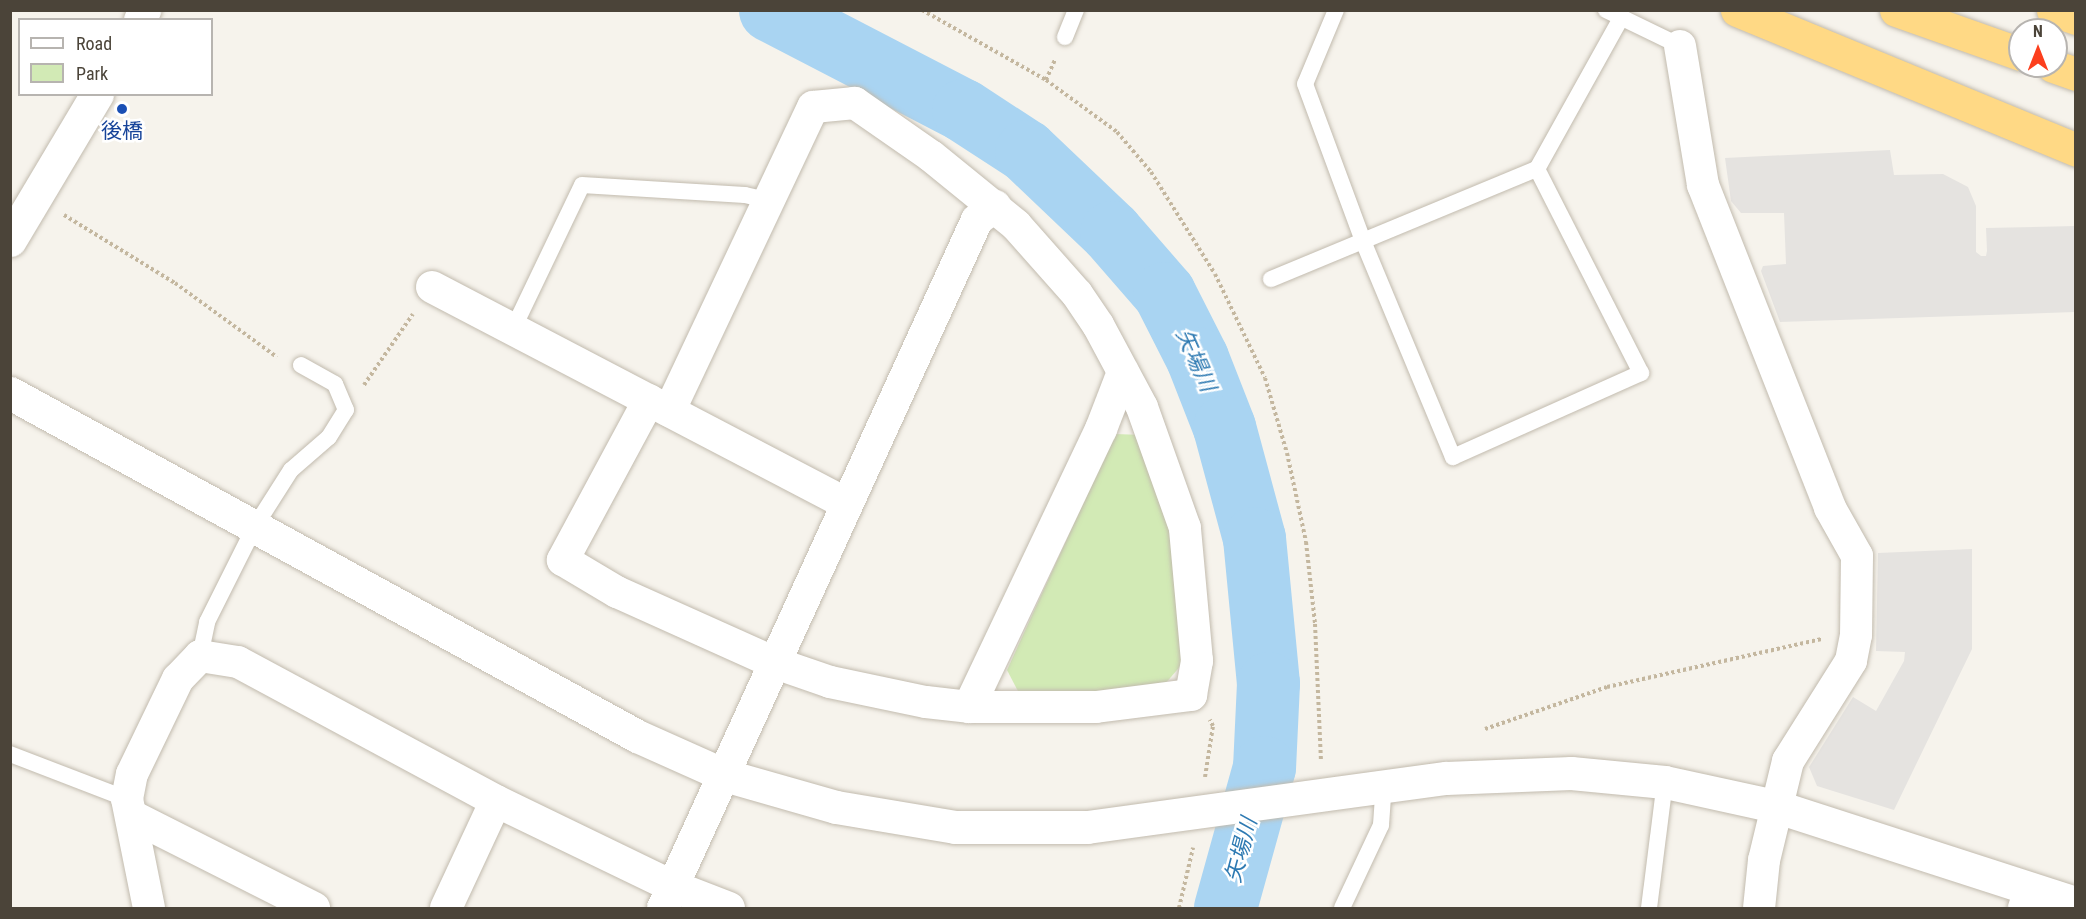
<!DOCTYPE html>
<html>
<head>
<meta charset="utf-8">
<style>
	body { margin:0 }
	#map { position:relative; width:2086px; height:919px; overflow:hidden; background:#f6f3ec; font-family:"Roboto Condensed","Noto Sans JP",sans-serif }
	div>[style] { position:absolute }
	.green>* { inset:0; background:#d2eab5 }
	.parking>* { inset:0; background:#e5e3e0 }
	.river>* { height:63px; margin:-31.5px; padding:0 31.5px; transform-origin:31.5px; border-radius:31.5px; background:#a9d4f2 }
	.path>* { height:4px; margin-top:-2px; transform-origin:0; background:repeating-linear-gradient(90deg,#c4b79f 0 3px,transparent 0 6px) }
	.roads { filter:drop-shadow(0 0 2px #c2bbae) drop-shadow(0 0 2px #c2bbae) }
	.service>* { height:16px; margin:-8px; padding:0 8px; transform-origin:8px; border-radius:8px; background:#fff }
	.minor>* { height:32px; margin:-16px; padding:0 16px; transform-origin:16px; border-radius:16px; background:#fff }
	.tertiary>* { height:33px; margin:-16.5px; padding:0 16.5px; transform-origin:16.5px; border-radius:16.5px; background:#fff }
	.trunk>* { height:33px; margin:-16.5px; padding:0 16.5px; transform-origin:16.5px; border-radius:16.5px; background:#ffd985 }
	.dots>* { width:16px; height:16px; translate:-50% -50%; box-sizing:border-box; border:3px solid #fff; border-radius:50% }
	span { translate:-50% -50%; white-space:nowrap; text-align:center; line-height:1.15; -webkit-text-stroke:5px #fff; paint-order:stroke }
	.transit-label { font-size:21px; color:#164399 }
	.water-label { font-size:22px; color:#2e7ab2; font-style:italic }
	.frame { position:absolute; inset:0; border:12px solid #4b4439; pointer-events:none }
	.legend { position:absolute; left:18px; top:18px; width:195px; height:78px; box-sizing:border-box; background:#fff; border:2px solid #b7b4b0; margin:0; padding:8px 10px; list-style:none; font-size:18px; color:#4b4439 }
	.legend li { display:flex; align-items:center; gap:12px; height:30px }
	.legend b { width:30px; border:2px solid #b7b4b0 }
	.north { position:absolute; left:2008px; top:18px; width:60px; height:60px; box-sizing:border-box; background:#fff; border:2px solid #b7b4b0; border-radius:50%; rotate:0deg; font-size:16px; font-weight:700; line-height:24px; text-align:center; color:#4b4439 }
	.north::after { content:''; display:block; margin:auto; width:21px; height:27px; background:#fc3f1d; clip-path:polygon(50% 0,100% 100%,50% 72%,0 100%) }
</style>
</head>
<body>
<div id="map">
	<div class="green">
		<i style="clip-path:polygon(1115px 434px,1143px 435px,1175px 534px,1183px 663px,1165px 684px,1078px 695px,1020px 695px,1007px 670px)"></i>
	</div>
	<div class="parking">
		<i style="clip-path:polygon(1890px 150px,1894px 175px,1943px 174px,1968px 187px,1976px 206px,1976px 252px,1981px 256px,1986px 256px,1987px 251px,1986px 228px,2075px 226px,2075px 312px,1780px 322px,1761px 271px,1763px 266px,1786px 264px,1784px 213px,1741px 213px,1731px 201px,1725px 158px)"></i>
		<i style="clip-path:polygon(1972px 549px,1972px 649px,1894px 810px,1817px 786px,1809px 767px,1853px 697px,1876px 711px,1904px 661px,1905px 652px,1876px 651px,1878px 553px)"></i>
	</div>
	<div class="river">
		<i style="left:770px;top:10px;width:217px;rotate:27.4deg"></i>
		<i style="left:963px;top:110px;width:75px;rotate:33.1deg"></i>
		<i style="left:1026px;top:151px;width:117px;rotate:43.6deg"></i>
		<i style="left:1111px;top:232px;width:81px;rotate:49deg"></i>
		<i style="left:1164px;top:293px;width:73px;rotate:63.1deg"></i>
		<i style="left:1197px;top:358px;width:74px;rotate:68.6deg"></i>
		<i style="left:1224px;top:427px;width:115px;rotate:74.9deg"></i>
		<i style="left:1254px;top:538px;width:146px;rotate:84.5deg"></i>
		<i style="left:1268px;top:683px;width:84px;rotate:92.7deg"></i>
		<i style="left:1264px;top:767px;width:146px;rotate:105.5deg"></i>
	</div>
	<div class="path">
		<i style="left:922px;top:10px;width:142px;rotate:29.4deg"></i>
		<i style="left:1046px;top:80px;width:88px;rotate:36.2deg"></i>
		<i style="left:1117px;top:132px;width:52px;rotate:49.6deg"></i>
		<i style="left:1151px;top:172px;width:120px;rotate:57.9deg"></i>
		<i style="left:1215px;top:274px;width:115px;rotate:64.3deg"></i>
		<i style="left:1265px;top:378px;width:78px;rotate:73.7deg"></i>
		<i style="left:1287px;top:453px;width:91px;rotate:77.9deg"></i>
		<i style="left:1306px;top:542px;width:82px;rotate:83.7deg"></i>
		<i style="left:1315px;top:624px;width:138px;rotate:87.5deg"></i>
		<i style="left:1046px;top:80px;width:22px;rotate:-66deg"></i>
		<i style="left:64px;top:215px;width:130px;rotate:31.5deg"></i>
		<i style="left:175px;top:283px;width:126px;rotate:36deg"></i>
		<i style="left:364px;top:385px;width:86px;rotate:-55.4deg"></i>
		<i style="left:1485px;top:729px;width:129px;rotate:-19deg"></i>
		<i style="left:1607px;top:687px;width:220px;rotate:-12.6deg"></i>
		<i style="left:1205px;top:777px;width:52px;rotate:-81.1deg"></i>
		<i style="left:1213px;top:726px;width:7px;rotate:-117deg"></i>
		<i style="left:1179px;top:908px;width:62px;rotate:-76.9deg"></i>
	</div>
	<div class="roads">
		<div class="service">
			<i style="left:1336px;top:10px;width:80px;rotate:112.7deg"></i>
			<i style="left:1305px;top:84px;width:167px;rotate:69.7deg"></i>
			<i style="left:1363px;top:241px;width:234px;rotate:67.4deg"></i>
			<i style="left:1453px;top:457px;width:206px;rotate:-24.1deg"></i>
			<i style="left:1641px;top:373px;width:229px;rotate:-117deg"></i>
			<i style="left:1606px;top:10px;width:82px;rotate:25.9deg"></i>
			<i style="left:1065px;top:37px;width:29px;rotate:-68deg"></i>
			<i style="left:1271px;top:279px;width:288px;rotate:-22.5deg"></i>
			<i style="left:1537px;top:169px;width:173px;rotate:-60.9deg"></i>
			<i style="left:514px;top:327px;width:157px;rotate:-64.4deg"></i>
			<i style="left:582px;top:185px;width:163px;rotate:3.5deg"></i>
			<i style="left:745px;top:195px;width:26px;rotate:13deg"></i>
			<i style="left:200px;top:656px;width:35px;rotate:-78deg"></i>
			<i style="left:207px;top:622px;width:105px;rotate:-63.4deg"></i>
			<i style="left:254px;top:528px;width:69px;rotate:-57.5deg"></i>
			<i style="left:291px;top:470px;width:50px;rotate:-41deg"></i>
			<i style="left:329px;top:437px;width:32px;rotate:-58deg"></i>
			<i style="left:346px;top:410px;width:28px;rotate:-113deg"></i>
			<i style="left:335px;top:384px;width:39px;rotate:-151deg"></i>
			<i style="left:10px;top:754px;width:125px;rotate:21deg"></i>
			<i style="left:1342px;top:908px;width:92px;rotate:-64.8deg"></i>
			<i style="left:1381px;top:825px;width:39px;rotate:-86deg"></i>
			<i style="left:1649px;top:908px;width:127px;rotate:-82.8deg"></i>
		</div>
		<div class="minor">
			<i style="left:1680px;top:46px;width:141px;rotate:80.6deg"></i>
			<i style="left:1703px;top:185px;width:347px;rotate:68.5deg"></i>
			<i style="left:1830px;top:508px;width:55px;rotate:60.6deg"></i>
			<i style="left:1857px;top:556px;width:79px;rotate:90.7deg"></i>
			<i style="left:1856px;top:635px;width:26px;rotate:101deg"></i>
			<i style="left:1851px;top:661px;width:118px;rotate:122.2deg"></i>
			<i style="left:1788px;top:761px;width:102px;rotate:103.6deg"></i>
			<i style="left:1764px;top:860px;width:48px;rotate:95.9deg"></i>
			<i style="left:432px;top:287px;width:467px;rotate:27.6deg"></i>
			<i style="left:649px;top:400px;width:182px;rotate:118.3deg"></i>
			<i style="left:563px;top:560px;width:63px;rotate:30.7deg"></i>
			<i style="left:617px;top:592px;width:173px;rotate:24.2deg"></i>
			<i style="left:775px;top:663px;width:58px;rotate:19.1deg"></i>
			<i style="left:830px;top:682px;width:98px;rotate:11.8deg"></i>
			<i style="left:926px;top:702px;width:43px;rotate:6.6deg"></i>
			<i style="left:969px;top:707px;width:127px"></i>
			<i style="left:1096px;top:707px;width:96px;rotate:-7.2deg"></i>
			<i style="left:1191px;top:695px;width:35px;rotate:-80deg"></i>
			<i style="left:1197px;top:661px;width:134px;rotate:-95.2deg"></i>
			<i style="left:1185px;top:528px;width:128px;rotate:-109.6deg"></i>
			<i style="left:1142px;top:407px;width:93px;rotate:-118.2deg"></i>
			<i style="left:1098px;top:325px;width:37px;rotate:-124deg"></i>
			<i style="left:1077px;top:294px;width:92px;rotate:-131.5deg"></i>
			<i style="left:1016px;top:225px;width:109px;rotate:-140.9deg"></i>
			<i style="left:931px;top:156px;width:93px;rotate:-145.1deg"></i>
			<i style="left:855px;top:103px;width:42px;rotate:174.6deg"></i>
			<i style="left:813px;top:107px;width:336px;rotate:115.3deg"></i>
			<i style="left:969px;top:707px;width:308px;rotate:-64.6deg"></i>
			<i style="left:1101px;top:429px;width:61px;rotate:-68.9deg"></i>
			<i style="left:132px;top:816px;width:204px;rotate:26.8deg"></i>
			<i style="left:149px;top:908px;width:111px;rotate:-101.4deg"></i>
			<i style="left:127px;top:799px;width:25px;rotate:-79deg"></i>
			<i style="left:132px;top:774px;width:106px;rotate:-64.2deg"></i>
			<i style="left:178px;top:679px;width:32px;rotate:-46deg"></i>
			<i style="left:200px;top:656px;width:38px;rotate:9deg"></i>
			<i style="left:238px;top:662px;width:293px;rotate:28.3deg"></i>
			<i style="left:496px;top:801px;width:195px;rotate:25.8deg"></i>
			<i style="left:672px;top:886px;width:61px;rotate:21.1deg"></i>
			<i style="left:446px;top:908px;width:118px;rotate:-65deg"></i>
			<i style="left:663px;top:908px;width:756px;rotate:-65.47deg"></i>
			<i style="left:977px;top:220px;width:23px;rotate:-38deg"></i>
			<i style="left:2024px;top:908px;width:19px;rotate:-72deg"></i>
		</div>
		<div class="tertiary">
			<i style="left:140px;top:20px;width:11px;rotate:-68deg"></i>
			<i style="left:10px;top:240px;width:170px;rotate:-59.2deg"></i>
			<i style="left:10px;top:393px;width:715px;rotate:28.68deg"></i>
			<i style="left:637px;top:736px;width:95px;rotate:24.1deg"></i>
			<i style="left:724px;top:775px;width:116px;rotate:15.9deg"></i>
			<i style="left:836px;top:807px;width:121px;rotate:9.5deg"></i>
			<i style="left:955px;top:827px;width:132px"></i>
			<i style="left:1087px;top:827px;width:362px;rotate:-7.8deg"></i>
			<i style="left:1446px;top:778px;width:125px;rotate:-2.3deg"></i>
			<i style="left:1571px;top:773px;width:94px;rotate:5.5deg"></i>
			<i style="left:1665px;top:782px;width:113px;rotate:12.3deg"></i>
			<i style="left:1775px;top:806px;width:316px;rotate:17.9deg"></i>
		</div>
		<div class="trunk">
			<i style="left:1737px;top:10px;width:367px;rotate:22.4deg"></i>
			<i style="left:1896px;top:10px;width:132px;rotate:19.5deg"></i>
			<i style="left:2053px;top:10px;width:24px;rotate:19deg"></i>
			<i style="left:2053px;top:66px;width:24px;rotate:19deg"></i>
		</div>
	</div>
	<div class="dots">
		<i style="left:122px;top:109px;background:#1a4fb4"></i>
	</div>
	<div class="transit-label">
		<span style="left:122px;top:131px">後橋</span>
	</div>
	<div class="water-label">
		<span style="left:1196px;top:360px;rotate:66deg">矢場川</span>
		<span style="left:1241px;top:850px;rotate:-75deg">矢場川</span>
	</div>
	<div class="frame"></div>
	<ul class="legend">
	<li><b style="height:8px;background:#fff"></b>Road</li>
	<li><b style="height:16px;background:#d2eab5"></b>Park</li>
	</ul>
	<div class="north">N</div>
</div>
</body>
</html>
